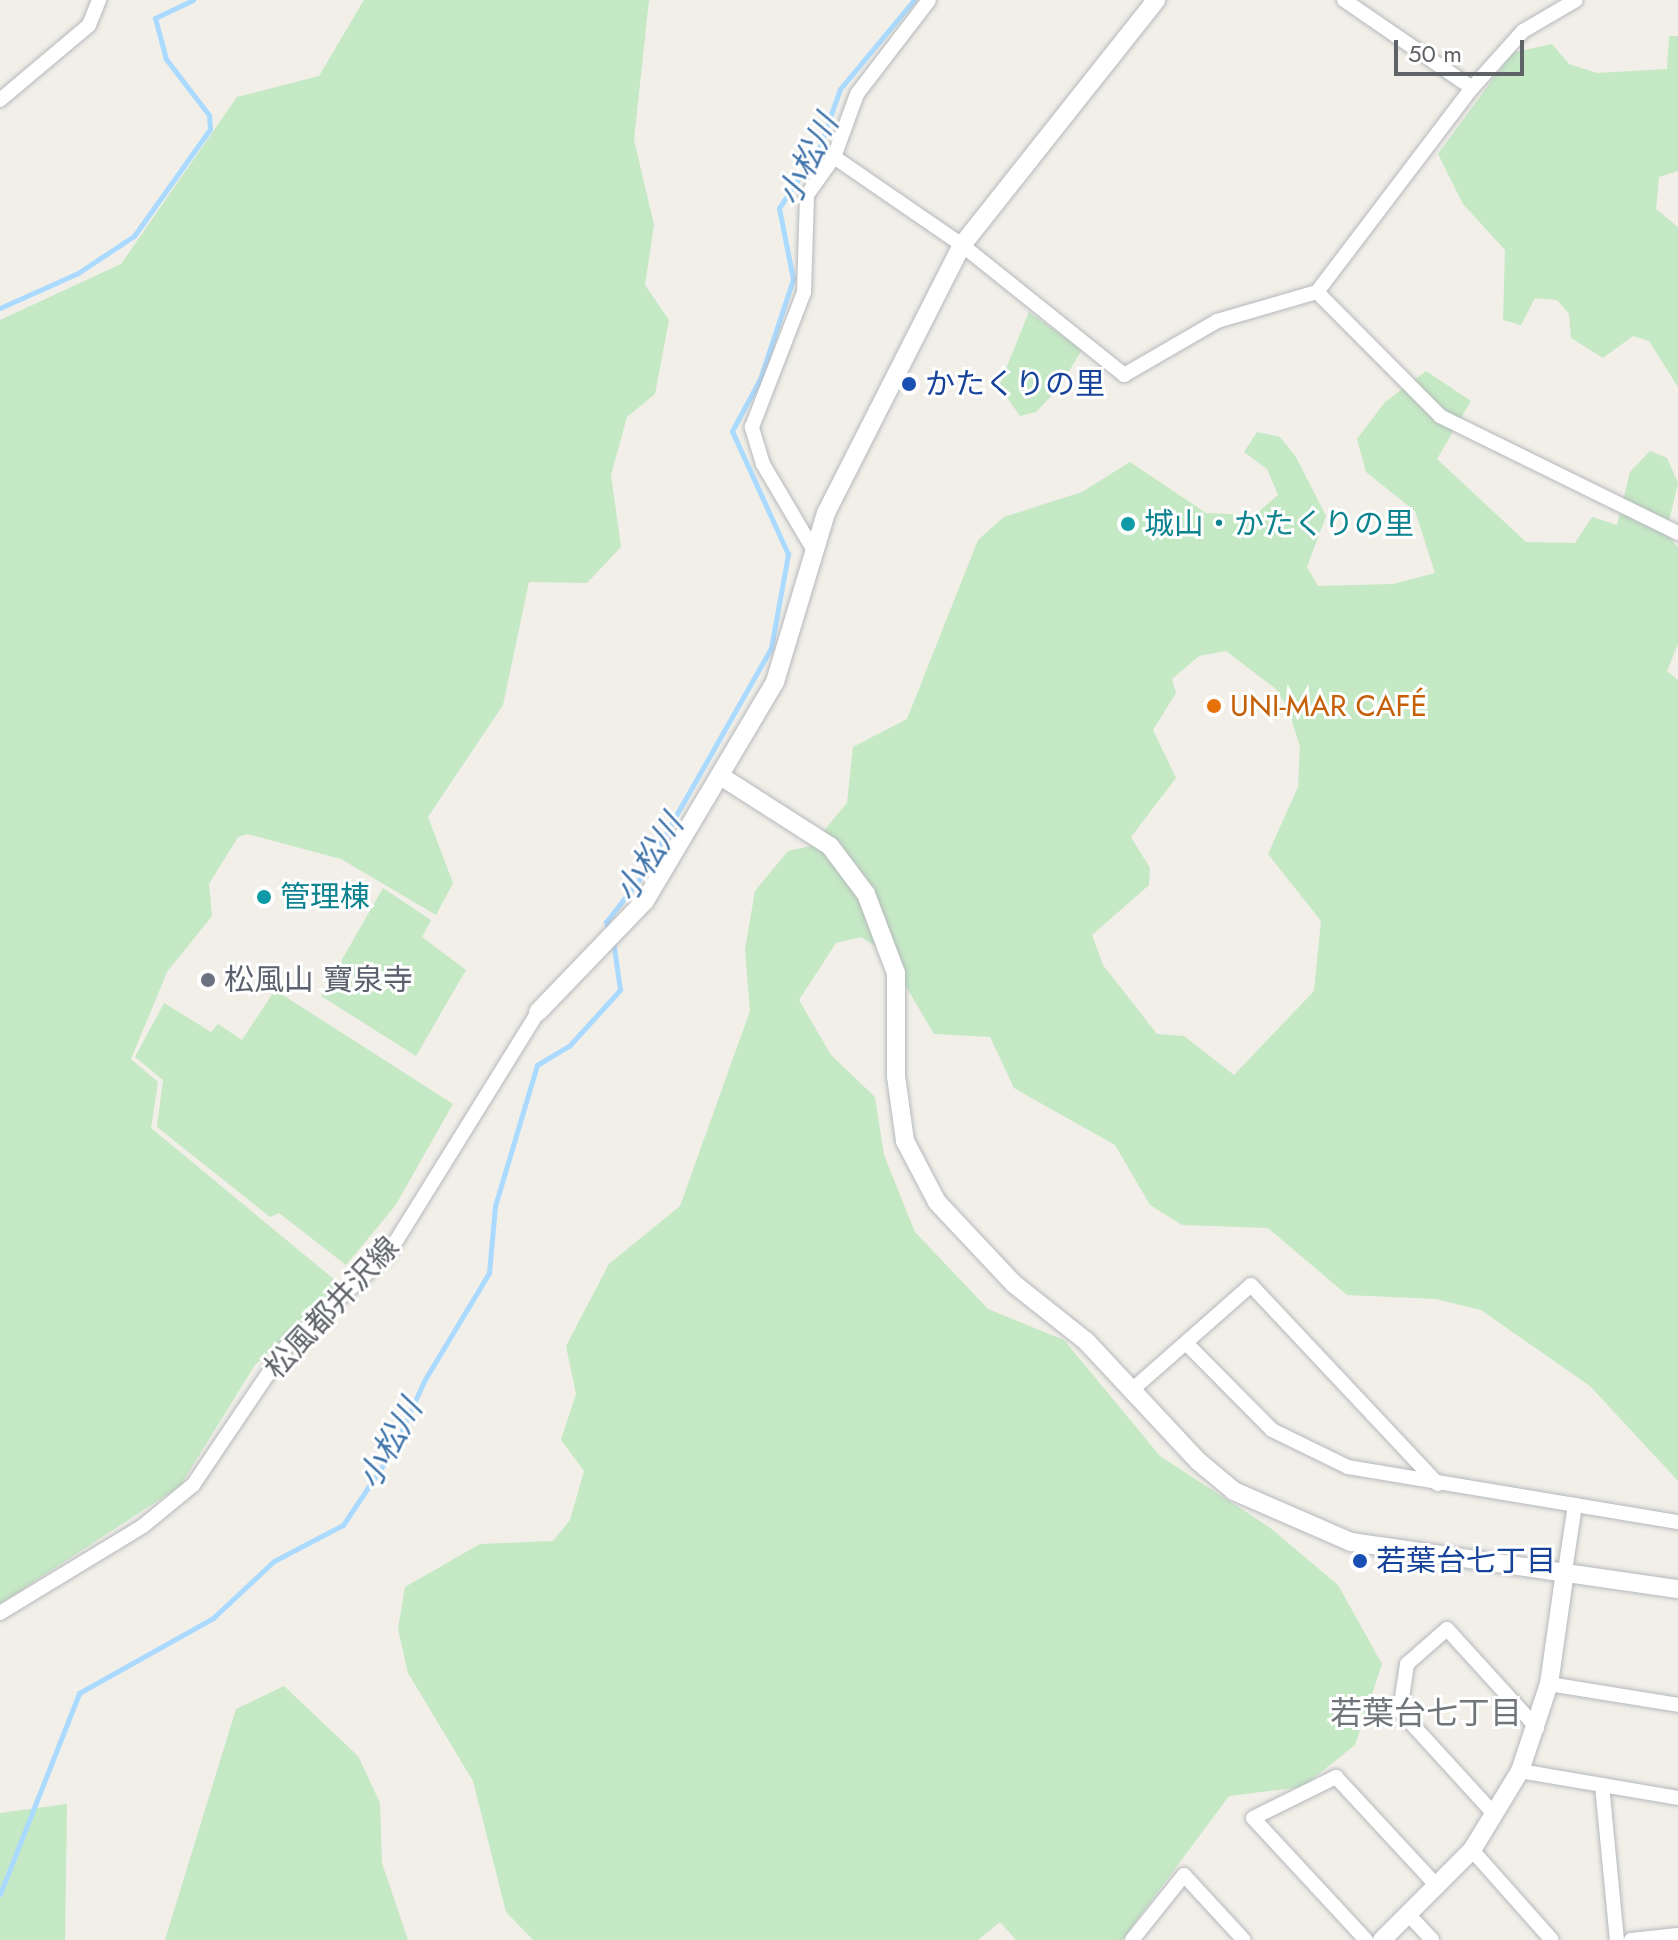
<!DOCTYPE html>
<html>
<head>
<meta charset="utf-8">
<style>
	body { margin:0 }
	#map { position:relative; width:1678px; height:1940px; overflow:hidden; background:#f1efe8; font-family:Jost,"Noto Sans JP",sans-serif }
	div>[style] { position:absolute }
	.green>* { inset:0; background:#c5e8c5 }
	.stream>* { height:5px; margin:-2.5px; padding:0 2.5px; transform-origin:2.5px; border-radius:2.5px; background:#aadaff }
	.roads { filter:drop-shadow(0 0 2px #b5b8bc) drop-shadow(0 0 2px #b5b8bc) }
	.minor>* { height:14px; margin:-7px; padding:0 7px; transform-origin:7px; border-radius:7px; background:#fff }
	.tertiary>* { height:18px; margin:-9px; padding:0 9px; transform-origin:9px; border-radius:9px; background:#fff }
	.dots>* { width:22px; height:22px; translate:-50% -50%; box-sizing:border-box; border:4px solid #fff; border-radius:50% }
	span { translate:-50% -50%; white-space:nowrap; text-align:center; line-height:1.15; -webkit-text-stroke:6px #fff; paint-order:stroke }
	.transit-label { font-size:30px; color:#164399 }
	.left { translate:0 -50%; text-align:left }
	.culture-label { font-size:30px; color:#0d838f }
	.food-label { font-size:30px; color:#c56008 }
	.worship-label { font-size:30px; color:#5b616d }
	.street-label { font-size:30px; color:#5f6368 }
	.water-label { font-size:32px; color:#4174aa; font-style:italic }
	.neighbourhood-label { font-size:32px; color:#70757a }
	.scale { position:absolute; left:1394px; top:40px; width:130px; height:36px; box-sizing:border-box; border:4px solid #5f6368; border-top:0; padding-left:10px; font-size:24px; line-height:28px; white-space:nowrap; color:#5f6368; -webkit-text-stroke:6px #fff; paint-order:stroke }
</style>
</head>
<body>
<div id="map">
	<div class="green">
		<i style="clip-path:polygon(364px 0,649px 0,634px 140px,654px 225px,645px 285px,669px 320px,655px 394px,627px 417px,611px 475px,621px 547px,587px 583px,529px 582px,503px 705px,428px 817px,453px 883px,436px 915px,341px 859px,247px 834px,238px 837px,209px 884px,212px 916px,167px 972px,131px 1059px,158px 1082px,151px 1128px,336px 1281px,330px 1297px,255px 1365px,180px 1486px,0 1604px,0 320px,121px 264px,237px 97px,319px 76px)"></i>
		<i style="clip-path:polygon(1669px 36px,1678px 36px,1678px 171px,1659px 177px,1656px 209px,1678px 227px,1678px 387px,1649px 341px,1633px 336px,1603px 358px,1571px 338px,1569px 314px,1557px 300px,1535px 298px,1521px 325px,1503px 320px,1505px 250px,1463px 204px,1438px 154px,1512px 53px,1552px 44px,1569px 64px,1597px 73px,1667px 69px)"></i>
		<i style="clip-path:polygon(1029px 312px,1082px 350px,1057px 390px,1036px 412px,1020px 416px,999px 386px)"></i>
		<i style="clip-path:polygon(evenodd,1426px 371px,1471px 401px,1437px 459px,1526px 542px,1575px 543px,1592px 517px,1617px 525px,1630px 472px,1650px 451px,1667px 458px,1678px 483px,1666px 534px,1678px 547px,1678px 644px,1667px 671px,1678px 680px,1678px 1481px,1590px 1386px,1481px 1310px,1435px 1299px,1347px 1295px,1268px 1228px,1182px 1225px,1150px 1205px,1115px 1145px,1014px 1088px,990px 1037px,934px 1034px,887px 954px,861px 937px,836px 943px,799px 1000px,831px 1055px,875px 1097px,884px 1155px,915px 1232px,988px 1309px,1064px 1340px,1160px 1456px,1269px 1527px,1338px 1585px,1382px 1664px,1355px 1745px,1302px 1787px,1229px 1796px,1122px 1940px,1016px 1940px,1000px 1922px,978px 1940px,533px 1940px,506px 1912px,473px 1781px,408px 1673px,398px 1629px,405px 1587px,480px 1544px,553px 1541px,570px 1520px,584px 1471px,561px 1440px,576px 1394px,566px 1346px,609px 1264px,680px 1206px,750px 1011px,745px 949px,755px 891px,788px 851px,811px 846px,847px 803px,853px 747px,907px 719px,978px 540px,1004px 517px,1082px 492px,1130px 462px,1206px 513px,1255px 515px,1278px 495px,1267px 469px,1244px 452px,1257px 432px,1280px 437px,1296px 457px,1326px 516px,1307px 567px,1318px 586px,1393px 584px,1435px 573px,1415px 511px,1366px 472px,1357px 439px,1385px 402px,1426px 371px,1226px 651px,1276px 689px,1288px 708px,1300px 747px,1298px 787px,1268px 854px,1321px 921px,1314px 991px,1234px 1075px,1184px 1036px,1157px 1034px,1103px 965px,1092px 935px,1149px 885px,1150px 868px,1131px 837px,1176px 778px,1153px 730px,1176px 693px,1172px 679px,1199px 656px,1226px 651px)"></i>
		<i style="clip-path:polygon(383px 888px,431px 920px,422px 937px,466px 970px,416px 1056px,321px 996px)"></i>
		<i style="clip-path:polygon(275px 990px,453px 1104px,395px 1206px,346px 1265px,279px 1213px,270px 1217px,157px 1127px,163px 1080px,135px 1057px,164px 1003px,211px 1032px,218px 1024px,242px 1040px)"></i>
		<i style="clip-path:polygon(284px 1686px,358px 1756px,380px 1803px,382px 1863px,408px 1940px,165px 1940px,236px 1709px)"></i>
		<i style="clip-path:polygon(67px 1804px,65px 1940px,0 1940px,0 1813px)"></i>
	</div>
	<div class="stream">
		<i style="left:0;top:308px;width:85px;rotate:-24.2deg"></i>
		<i style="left:78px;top:273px;width:67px;rotate:-33.5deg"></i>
		<i style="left:134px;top:236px;width:131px;rotate:-54.6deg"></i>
		<i style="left:210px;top:129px;width:14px;rotate:-94deg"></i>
		<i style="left:209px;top:115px;width:71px;rotate:-127.5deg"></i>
		<i style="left:166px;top:59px;width:42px;rotate:-105deg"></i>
		<i style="left:155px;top:18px;width:42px;rotate:-25.3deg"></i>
		<i style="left:609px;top:930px;width:9px;rotate:-111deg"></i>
		<i style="left:606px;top:922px;width:57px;rotate:-52.1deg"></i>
		<i style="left:641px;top:877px;width:263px;rotate:-60.4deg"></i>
		<i style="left:771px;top:648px;width:96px;rotate:-79.7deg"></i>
		<i style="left:788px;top:554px;width:135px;rotate:-114.5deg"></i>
		<i style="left:732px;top:431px;width:59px;rotate:-61.7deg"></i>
		<i style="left:760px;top:379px;width:105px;rotate:-71.7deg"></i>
		<i style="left:793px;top:279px;width:72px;rotate:-101.2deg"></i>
		<i style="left:779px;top:208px;width:74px;rotate:-56.5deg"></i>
		<i style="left:820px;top:146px;width:60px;rotate:-70.7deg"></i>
		<i style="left:840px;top:89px;width:116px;rotate:-50.3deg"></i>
		<i style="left:0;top:1894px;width:216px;rotate:-68.5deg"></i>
		<i style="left:79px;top:1693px;width:154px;rotate:-29.2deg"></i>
		<i style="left:213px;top:1618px;width:83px;rotate:-43.1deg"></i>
		<i style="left:274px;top:1561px;width:78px;rotate:-27.6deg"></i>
		<i style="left:343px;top:1525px;width:90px;rotate:-56.3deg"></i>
		<i style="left:393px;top:1450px;width:76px;rotate:-65.8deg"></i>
		<i style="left:424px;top:1381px;width:126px;rotate:-59deg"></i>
		<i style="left:489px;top:1273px;width:67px;rotate:-84.9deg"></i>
		<i style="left:495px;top:1206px;width:147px;rotate:-73.4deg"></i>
		<i style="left:537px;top:1065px;width:37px;rotate:-31deg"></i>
		<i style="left:569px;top:1046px;width:76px;rotate:-47.7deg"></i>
		<i style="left:620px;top:990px;width:50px;rotate:-98deg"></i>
	</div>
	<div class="roads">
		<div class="minor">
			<i style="left:1344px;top:0;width:155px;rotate:34.5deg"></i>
			<i style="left:0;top:100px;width:116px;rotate:-40.1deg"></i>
			<i style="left:89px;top:25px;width:27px;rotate:-68deg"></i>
			<i style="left:834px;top:157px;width:155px;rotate:34.5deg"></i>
			<i style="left:962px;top:245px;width:208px;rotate:38.7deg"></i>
			<i style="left:1124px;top:375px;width:108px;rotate:-30.1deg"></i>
			<i style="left:1217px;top:321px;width:104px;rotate:-16.2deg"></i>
			<i style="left:1317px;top:292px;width:256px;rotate:-52.8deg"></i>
			<i style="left:1472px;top:88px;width:76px;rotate:-48.2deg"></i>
			<i style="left:1523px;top:31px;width:61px;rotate:-30.3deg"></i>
			<i style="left:1317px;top:292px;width:175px;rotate:45.2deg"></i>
			<i style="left:1440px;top:416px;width:265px;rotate:26.2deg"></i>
			<i style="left:813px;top:549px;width:99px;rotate:-120.5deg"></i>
			<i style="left:763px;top:464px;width:39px;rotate:-107deg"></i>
			<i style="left:752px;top:427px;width:145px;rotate:-68.9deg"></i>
			<i style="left:804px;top:292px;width:97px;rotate:-88.2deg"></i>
			<i style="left:807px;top:195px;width:47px;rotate:-54.6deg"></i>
			<i style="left:834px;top:157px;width:67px;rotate:-69.9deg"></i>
			<i style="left:857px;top:94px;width:118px;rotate:-52.5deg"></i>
			<i style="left:1186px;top:1343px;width:122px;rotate:45.3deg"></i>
			<i style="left:1272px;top:1430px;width:85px;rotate:26deg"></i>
			<i style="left:1348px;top:1467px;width:335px;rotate:9.5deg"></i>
			<i style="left:1133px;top:1389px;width:157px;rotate:-41.4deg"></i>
			<i style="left:1251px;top:1285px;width:273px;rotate:46.8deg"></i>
			<i style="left:1565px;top:1571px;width:67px;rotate:-81.4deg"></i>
			<i style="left:0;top:1613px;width:167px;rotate:-31.3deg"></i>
			<i style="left:143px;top:1526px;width:65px;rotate:-39.4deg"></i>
			<i style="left:193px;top:1485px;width:166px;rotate:-56deg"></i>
			<i style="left:286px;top:1347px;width:138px;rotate:-42.4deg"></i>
			<i style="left:388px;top:1254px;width:285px;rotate:-58.2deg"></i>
			<i style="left:1549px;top:1684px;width:131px;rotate:9.2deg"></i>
			<i style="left:1520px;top:1771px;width:160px;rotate:9.7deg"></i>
			<i style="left:1602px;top:1785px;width:156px;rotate:84.5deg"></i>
			<i style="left:1495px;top:1815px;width:141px;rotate:-132.4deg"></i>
			<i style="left:1400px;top:1711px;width:48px;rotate:-81.5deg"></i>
			<i style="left:1407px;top:1664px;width:53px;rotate:-41.2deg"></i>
			<i style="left:1447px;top:1629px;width:134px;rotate:47.7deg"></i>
			<i style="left:1472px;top:1850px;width:120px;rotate:48.4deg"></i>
			<i style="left:1409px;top:1915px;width:34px;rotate:47deg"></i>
			<i style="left:1132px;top:1940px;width:83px;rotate:-51.3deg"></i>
			<i style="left:1184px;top:1875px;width:88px;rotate:47.3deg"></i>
			<i style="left:1366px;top:1940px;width:166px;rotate:-132.8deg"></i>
			<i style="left:1253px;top:1818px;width:93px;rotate:-26.3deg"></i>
			<i style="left:1336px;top:1777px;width:150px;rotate:47.2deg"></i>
			<i style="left:1631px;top:1940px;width:47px;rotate:-6.1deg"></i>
		</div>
		<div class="tertiary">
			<i style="left:722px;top:777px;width:128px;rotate:32.6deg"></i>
			<i style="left:830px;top:846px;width:60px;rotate:53.1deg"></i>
			<i style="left:866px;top:894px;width:85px;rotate:69.2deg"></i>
			<i style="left:896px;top:973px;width:103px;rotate:90deg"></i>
			<i style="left:896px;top:1076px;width:66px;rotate:82.1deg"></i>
			<i style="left:905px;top:1141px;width:69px;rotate:62.3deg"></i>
			<i style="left:937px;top:1202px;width:112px;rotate:46.8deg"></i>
			<i style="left:1014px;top:1284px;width:92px;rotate:38.4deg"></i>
			<i style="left:1086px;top:1341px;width:164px;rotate:47deg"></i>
			<i style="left:1198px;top:1461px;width:47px;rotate:39.8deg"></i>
			<i style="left:1234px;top:1491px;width:128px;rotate:23.6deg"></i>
			<i style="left:1351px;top:1542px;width:330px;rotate:8.2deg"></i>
			<i style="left:538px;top:1012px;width:154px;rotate:-46.1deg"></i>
			<i style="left:645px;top:901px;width:255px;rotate:-59.3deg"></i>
			<i style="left:775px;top:682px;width:177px;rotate:-73.2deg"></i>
			<i style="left:826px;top:513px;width:301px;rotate:-63.1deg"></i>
			<i style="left:962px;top:245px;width:313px;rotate:-51.6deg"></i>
			<i style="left:1382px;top:1940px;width:127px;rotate:-45deg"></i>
			<i style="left:1472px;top:1850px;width:92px;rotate:-58.7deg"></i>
			<i style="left:1520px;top:1771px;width:92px;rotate:-71.6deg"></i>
			<i style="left:1549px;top:1684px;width:114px;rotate:-81.9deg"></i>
		</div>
	</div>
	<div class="dots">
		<i style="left:909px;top:384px;background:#1a4fb4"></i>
		<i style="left:1128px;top:524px;background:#0f9aa8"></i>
		<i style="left:1214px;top:706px;background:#e8710a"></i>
		<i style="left:264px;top:897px;background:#0f9aa8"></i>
		<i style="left:208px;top:980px;background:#6b7280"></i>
		<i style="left:1360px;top:1561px;background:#1a4fb4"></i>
	</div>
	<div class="transit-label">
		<span class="left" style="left:925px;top:384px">かたくりの里</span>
		<span class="left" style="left:1376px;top:1561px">若葉台七丁目</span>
	</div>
	<div class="culture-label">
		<span class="left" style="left:1144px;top:524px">城山・かたくりの里</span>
		<span class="left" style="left:280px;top:897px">管理棟</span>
	</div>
	<div class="food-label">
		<span class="left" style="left:1230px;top:706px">UNI-MAR CAFÉ</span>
	</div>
	<div class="worship-label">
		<span class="left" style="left:224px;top:980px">松風山 寶泉寺</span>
	</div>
	<div class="street-label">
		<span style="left:332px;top:1308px;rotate:-47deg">松風都井沢線</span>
	</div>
	<div class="water-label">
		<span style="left:808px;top:160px;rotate:-64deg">小松川</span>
		<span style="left:649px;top:858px;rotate:-57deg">小松川</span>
		<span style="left:390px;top:1444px;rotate:-61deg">小松川</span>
	</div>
	<div class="neighbourhood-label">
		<span style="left:1426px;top:1713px">若葉台七丁目</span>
	</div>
	<div class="scale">50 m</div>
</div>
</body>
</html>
